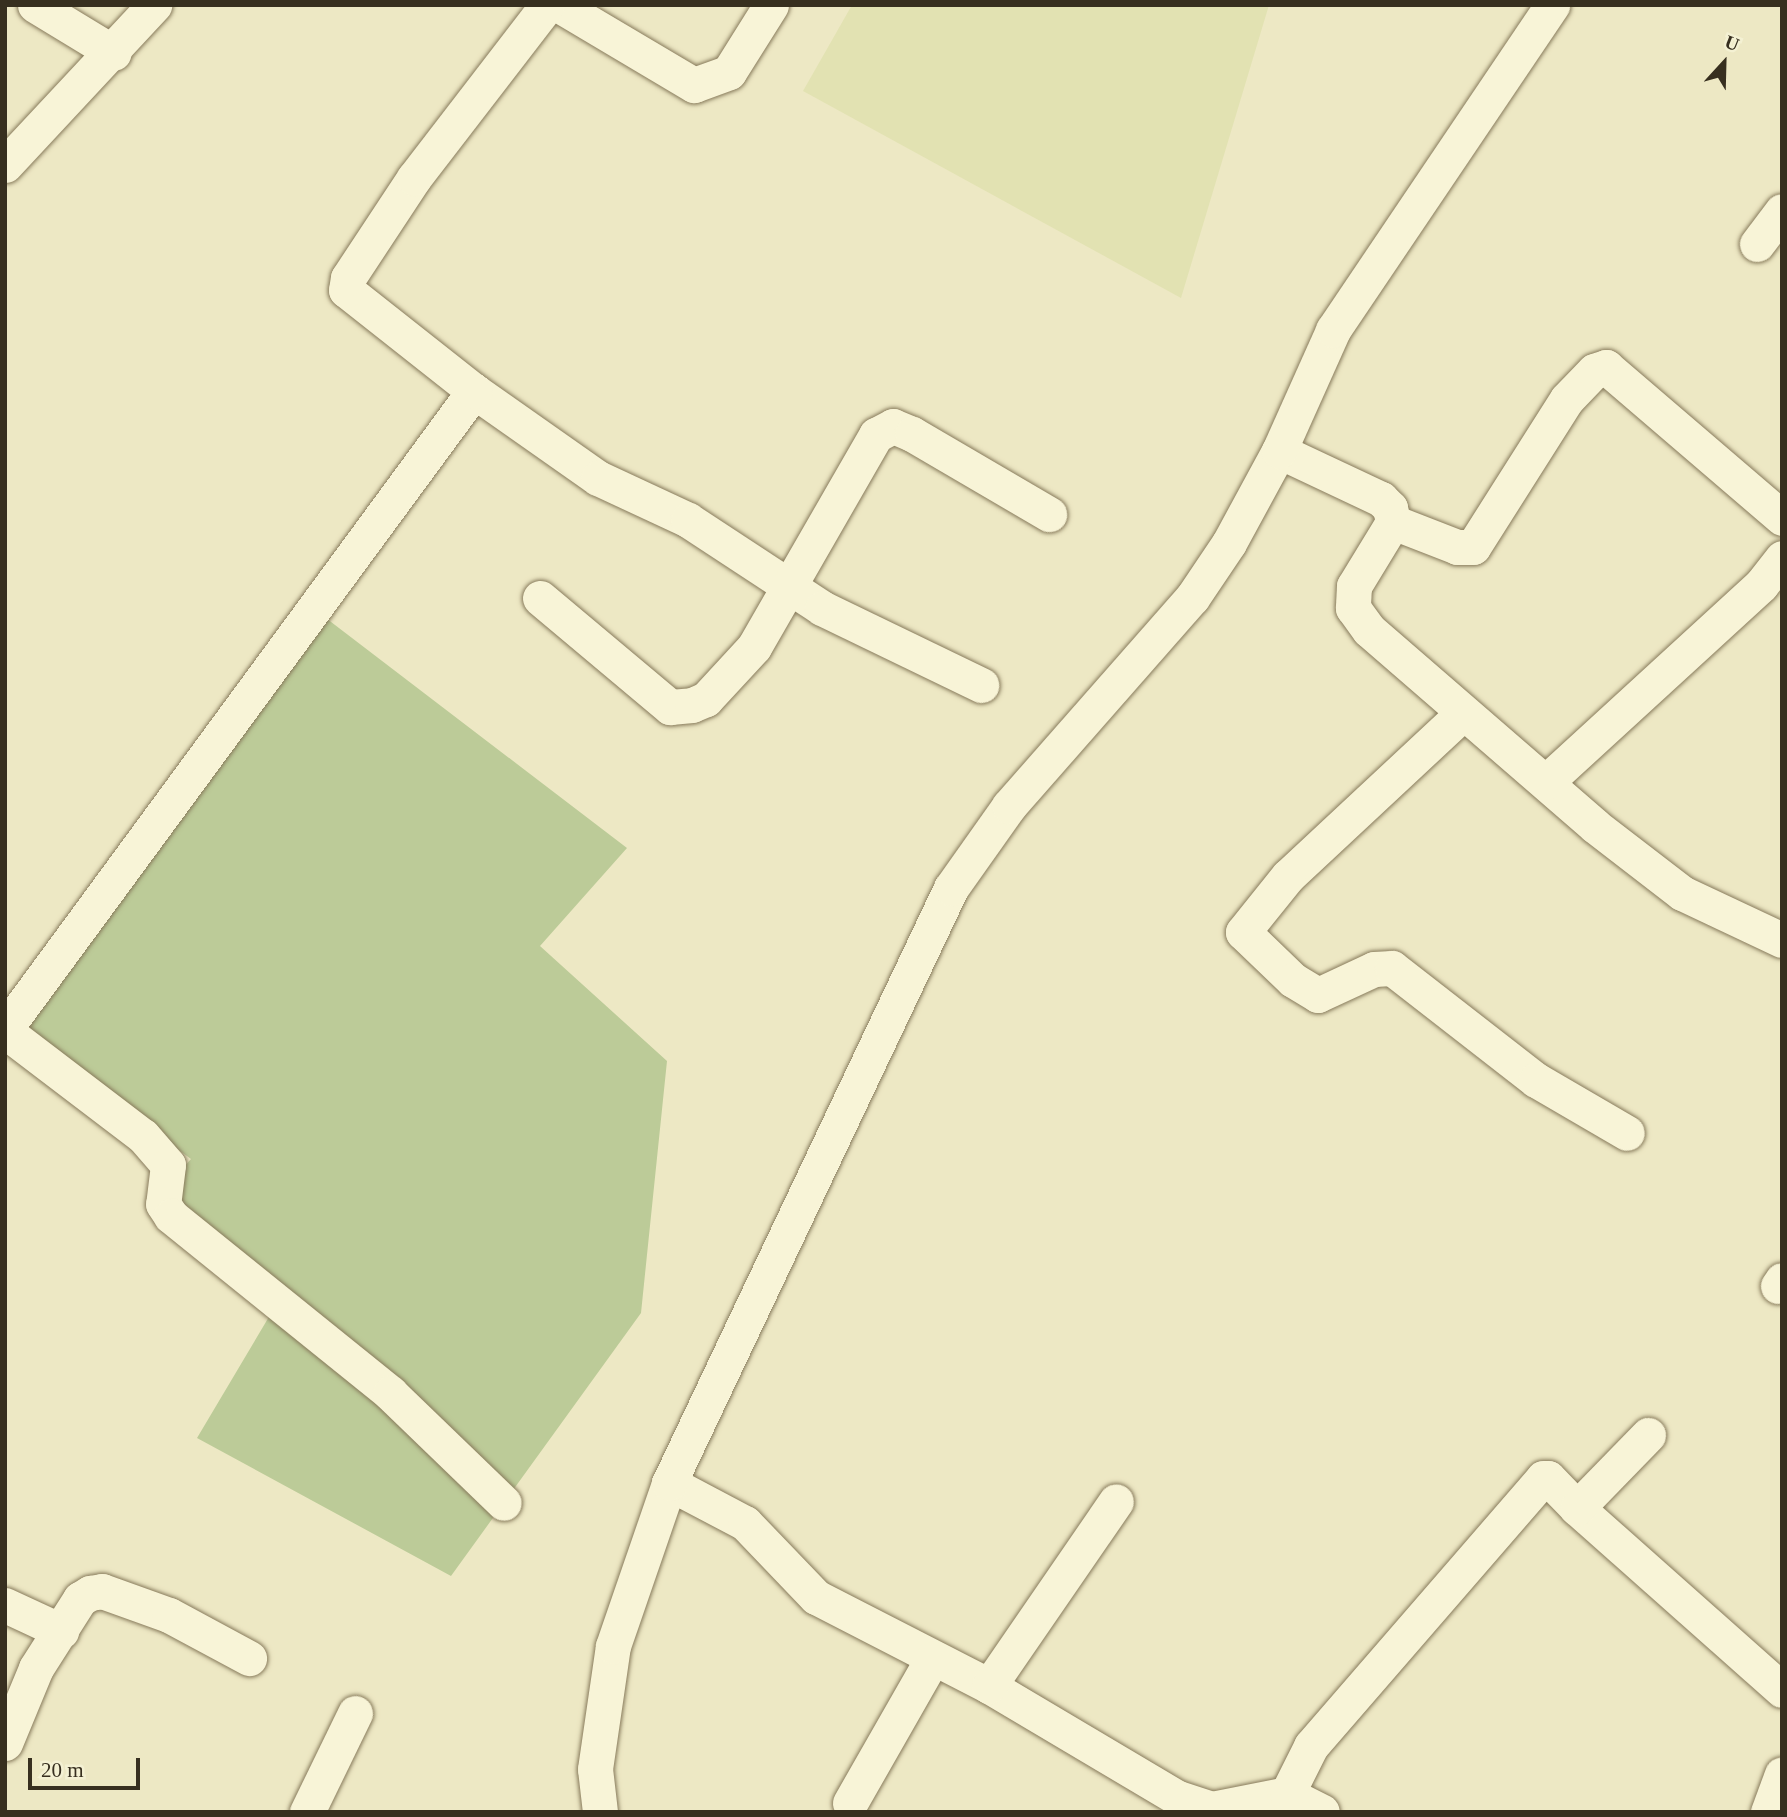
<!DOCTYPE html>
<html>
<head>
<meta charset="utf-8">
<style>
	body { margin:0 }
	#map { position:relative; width:1787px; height:1817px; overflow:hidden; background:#ede8c4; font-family:"Times New Roman",serif }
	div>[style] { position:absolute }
	.farmland>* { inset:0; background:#e2e2b2 }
	.green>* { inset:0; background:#bccb98 }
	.roads { filter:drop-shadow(0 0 2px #877a5b) drop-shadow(0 0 2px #877a5b) }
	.minor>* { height:35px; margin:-17.5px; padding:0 17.5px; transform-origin:17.5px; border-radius:17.5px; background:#f8f4d7 }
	span { translate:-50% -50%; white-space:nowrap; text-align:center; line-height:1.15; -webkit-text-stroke:5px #f4f1d3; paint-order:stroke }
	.frame { position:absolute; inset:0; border:7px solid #372f1f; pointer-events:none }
	.north { position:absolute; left:1689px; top:28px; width:70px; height:70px; -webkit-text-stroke:5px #f4f1d3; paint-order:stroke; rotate:22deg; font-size:19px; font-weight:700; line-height:28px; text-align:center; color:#372f1f }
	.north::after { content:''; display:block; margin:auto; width:24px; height:32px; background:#372f1f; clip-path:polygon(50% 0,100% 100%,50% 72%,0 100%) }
	.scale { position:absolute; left:28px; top:1758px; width:112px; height:32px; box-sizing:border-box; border:4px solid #372f1f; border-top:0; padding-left:9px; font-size:21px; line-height:24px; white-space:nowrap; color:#372f1f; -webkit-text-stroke:5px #f4f1d3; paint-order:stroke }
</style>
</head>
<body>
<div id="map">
	<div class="farmland">
		<i style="clip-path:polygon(852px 5px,1269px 5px,1181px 298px,803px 91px)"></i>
	</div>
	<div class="green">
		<i style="clip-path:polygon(318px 612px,627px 848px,540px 946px,667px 1061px,641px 1313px,451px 1576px,197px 1438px,276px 1305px,151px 1204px,191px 1159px,5px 1021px)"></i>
	</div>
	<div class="roads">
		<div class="minor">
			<i style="left:35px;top:5px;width:92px;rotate:31.3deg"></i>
			<i style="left:559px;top:5px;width:157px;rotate:30.7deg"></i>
			<i style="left:694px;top:85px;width:37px;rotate:-20deg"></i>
			<i style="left:729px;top:72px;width:79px;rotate:-57.9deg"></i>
			<i style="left:5px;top:165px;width:219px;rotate:-47deg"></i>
			<i style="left:1757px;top:244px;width:41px;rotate:-52.9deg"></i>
			<i style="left:474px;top:391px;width:151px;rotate:35.1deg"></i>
			<i style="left:598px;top:478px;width:99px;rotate:25deg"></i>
			<i style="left:688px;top:520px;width:160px;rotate:33.3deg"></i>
			<i style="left:822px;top:608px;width:177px;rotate:25.8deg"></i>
			<i style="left:1279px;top:451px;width:113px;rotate:25.2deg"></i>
			<i style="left:1381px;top:499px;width:13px;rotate:45deg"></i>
			<i style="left:1390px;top:508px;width:14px;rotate:78deg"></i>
			<i style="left:1393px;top:522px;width:75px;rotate:121.4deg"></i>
			<i style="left:1354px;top:586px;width:22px;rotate:93deg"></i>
			<i style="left:1353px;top:608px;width:27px;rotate:54deg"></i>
			<i style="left:1369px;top:630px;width:299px;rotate:40.9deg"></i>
			<i style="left:1595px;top:826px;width:110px;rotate:37.6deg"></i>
			<i style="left:1682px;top:893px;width:110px;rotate:25.2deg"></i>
			<i style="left:1393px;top:522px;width:69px;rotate:21.3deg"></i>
			<i style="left:1457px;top:547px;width:16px"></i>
			<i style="left:1473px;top:547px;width:175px;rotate:-57.6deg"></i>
			<i style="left:1567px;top:399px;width:39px;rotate:-46deg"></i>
			<i style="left:1594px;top:371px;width:13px;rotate:-18deg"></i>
			<i style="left:1606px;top:367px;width:232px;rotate:40.6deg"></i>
			<i style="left:540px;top:598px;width:170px;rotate:40deg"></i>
			<i style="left:670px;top:707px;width:22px;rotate:-5deg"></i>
			<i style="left:692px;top:705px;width:15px;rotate:-23deg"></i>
			<i style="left:706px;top:699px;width:71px;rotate:-47.3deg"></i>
			<i style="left:754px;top:647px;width:245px;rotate:-60.1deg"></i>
			<i style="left:876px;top:435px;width:19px;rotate:-28deg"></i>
			<i style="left:893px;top:426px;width:21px;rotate:23deg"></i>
			<i style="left:912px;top:434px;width:159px;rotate:30.3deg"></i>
			<i style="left:1463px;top:713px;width:239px;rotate:137deg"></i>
			<i style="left:1288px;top:876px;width:72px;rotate:128.8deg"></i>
			<i style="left:1243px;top:932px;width:69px;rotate:43.8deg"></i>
			<i style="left:1293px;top:980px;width:29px;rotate:31deg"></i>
			<i style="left:1318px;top:995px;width:62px;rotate:-24.9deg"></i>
			<i style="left:1374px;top:969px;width:18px;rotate:-3deg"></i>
			<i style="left:1392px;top:968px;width:182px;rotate:37.9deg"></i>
			<i style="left:1536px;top:1080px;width:105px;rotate:30.2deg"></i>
			<i style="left:1546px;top:782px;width:292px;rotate:-42.5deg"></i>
			<i style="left:1761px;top:585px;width:34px;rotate:-52deg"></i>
			<i style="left:5px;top:1029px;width:792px;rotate:-53.68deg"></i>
			<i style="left:474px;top:391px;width:163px;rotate:-141.7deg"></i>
			<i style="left:346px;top:290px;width:12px;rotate:-81deg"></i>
			<i style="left:348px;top:278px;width:120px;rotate:-56.6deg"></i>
			<i style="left:414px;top:178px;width:218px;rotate:-52.4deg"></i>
			<i style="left:5px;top:1031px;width:173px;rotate:37.3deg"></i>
			<i style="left:143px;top:1136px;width:38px;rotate:49deg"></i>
			<i style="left:168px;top:1165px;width:39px;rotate:97deg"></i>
			<i style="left:163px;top:1204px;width:14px;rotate:56deg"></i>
			<i style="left:171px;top:1216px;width:282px;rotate:38.9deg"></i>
			<i style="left:390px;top:1393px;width:158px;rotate:44deg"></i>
			<i style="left:1778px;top:1286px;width:7px;rotate:-56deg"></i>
			<i style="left:669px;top:1483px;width:86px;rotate:27.8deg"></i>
			<i style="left:745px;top:1523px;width:103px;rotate:46.2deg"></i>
			<i style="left:816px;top:1597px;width:195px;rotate:27.2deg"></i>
			<i style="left:989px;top:1686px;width:220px;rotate:30.7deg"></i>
			<i style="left:1178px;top:1798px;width:36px;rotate:18deg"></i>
			<i style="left:1212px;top:1809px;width:76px;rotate:-11.3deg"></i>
			<i style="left:1287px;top:1794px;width:39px;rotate:27deg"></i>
			<i style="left:1577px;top:1508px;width:274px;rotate:41.6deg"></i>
			<i style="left:5px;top:1605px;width:62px;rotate:24.9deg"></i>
			<i style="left:989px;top:1686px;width:224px;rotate:-55.5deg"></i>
			<i style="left:5px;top:1743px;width:81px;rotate:-67.5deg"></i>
			<i style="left:36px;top:1668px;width:82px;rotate:-57.5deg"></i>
			<i style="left:80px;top:1599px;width:12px;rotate:-31deg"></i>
			<i style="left:90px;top:1593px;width:12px;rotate:-9deg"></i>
			<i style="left:102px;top:1591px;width:71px;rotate:19.7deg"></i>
			<i style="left:169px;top:1615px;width:91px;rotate:28.3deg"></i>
			<i style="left:1287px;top:1794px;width:54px;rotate:-63.4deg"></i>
			<i style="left:1311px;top:1746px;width:354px;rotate:-49.1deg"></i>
			<i style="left:1543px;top:1478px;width:5px"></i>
			<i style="left:1548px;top:1478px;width:42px;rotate:46deg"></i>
			<i style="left:1577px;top:1508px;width:102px;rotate:-45.8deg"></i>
			<i style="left:850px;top:1803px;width:166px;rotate:-60.3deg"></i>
			<i style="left:307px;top:1812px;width:110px;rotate:-64.1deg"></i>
			<i style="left:600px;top:1812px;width:43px;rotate:-96.6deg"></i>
			<i style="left:595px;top:1769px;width:124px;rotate:-81.7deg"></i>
			<i style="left:613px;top:1646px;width:172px;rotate:-71deg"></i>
			<i style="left:669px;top:1483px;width:658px;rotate:-64.64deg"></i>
			<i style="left:951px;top:888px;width:100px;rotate:-54.7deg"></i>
			<i style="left:1009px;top:806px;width:277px;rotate:-48.7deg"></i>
			<i style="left:1192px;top:598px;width:66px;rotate:-56.1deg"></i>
			<i style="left:1229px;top:543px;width:105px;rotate:-61.5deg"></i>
			<i style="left:1279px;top:451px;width:133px;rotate:-65.9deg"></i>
			<i style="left:1333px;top:330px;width:392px;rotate:-56deg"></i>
			<i style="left:1768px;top:1812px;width:40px;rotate:-69.8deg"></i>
		</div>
	</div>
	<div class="frame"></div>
	<div class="north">U</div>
	<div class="scale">20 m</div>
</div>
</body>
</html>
